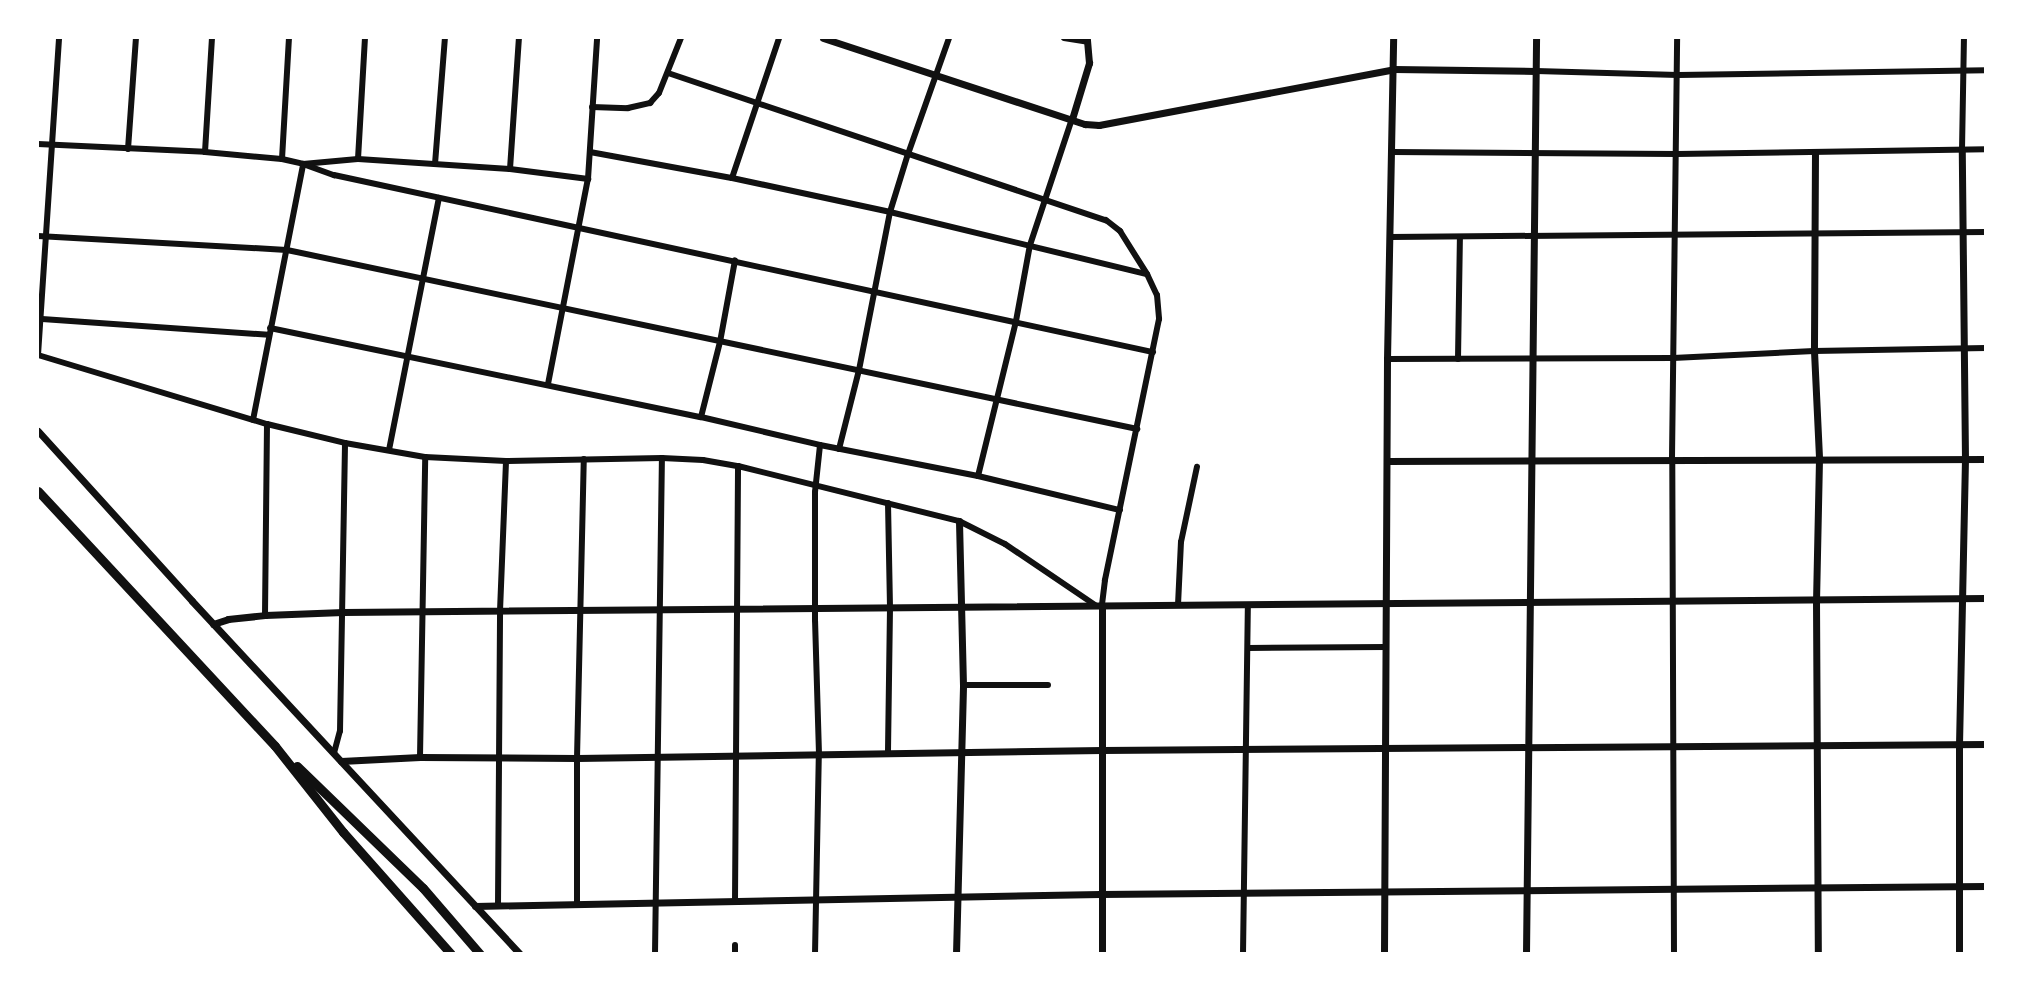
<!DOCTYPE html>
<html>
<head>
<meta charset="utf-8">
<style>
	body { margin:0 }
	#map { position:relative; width:2023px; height:991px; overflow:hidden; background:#fff; font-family:Ubuntu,sans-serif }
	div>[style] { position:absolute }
	.minor>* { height:6px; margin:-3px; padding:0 3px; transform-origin:3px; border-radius:3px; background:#111 }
	.tertiary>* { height:7px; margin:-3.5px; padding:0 3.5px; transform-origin:3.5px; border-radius:3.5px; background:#111 }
	.primary>* { height:9px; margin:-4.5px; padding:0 4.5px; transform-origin:4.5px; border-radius:4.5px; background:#111 }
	span { translate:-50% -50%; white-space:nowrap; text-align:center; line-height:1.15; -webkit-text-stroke:4.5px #fff; paint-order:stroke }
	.frame { position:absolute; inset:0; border:39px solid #fff; pointer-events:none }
</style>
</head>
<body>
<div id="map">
	<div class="minor">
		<i style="left:1064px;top:38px;width:24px;rotate:9deg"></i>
		<i style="left:1536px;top:71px;width:142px;rotate:1.6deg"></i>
		<i style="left:1678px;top:75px;width:308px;rotate:-0.9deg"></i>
		<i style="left:668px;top:73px;width:462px;rotate:18.6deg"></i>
		<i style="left:1106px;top:220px;width:18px;rotate:38deg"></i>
		<i style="left:1120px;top:231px;width:51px;rotate:57.9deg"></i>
		<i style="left:1147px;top:274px;width:23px;rotate:65deg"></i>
		<i style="left:1157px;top:295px;width:24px;rotate:85deg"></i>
		<i style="left:1159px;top:319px;width:267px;rotate:101.7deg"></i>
		<i style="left:1105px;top:580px;width:26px;rotate:97deg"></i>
		<i style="left:592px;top:107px;width:36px;rotate:2deg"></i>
		<i style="left:628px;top:108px;width:23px;rotate:-13deg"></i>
		<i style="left:650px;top:103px;width:13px;rotate:-48deg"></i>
		<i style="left:659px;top:93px;width:59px;rotate:-68.2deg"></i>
		<i style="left:38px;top:144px;width:167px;rotate:2.7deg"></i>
		<i style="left:205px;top:152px;width:77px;rotate:5.2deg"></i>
		<i style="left:282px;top:159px;width:22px;rotate:13deg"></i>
		<i style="left:303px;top:164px;width:55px;rotate:-5.2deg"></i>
		<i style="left:358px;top:159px;width:152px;rotate:3.8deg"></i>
		<i style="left:510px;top:169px;width:79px;rotate:7.3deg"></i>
		<i style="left:128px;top:149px;width:111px;rotate:-85.9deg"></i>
		<i style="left:1962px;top:150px;width:112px;rotate:-89deg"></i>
		<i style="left:205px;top:152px;width:114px;rotate:-86.5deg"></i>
		<i style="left:590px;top:152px;width:144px;rotate:10.4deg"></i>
		<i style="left:732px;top:178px;width:162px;rotate:12.1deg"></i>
		<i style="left:890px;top:212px;width:264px;rotate:13.6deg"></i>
		<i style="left:1392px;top:152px;width:285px;rotate:0.4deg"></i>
		<i style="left:1677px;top:154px;width:309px;rotate:-0.9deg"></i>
		<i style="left:282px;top:159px;width:121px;rotate:-86.7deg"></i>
		<i style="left:358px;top:159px;width:121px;rotate:-86.7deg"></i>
		<i style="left:303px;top:164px;width:33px;rotate:20deg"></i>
		<i style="left:334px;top:175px;width:838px;rotate:12.2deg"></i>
		<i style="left:435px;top:164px;width:126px;rotate:-85.5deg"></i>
		<i style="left:510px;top:169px;width:131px;rotate:-86.1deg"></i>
		<i style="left:732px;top:178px;width:148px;rotate:-71.4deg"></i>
		<i style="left:38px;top:236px;width:249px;rotate:3.2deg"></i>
		<i style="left:287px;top:250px;width:869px;rotate:11.89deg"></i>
		<i style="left:1390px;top:237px;width:596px;rotate:-0.48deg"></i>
		<i style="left:42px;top:319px;width:227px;rotate:4deg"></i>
		<i style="left:270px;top:328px;width:440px;rotate:11.7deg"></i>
		<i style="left:701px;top:417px;width:122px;rotate:13.2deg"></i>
		<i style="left:820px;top:445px;width:161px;rotate:11.1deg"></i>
		<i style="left:978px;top:476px;width:146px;rotate:13.5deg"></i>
		<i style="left:38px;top:355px;width:239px;rotate:16.8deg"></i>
		<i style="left:267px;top:424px;width:80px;rotate:13.7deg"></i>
		<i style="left:345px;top:443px;width:81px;rotate:9.9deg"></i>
		<i style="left:425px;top:457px;width:81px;rotate:2.8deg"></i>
		<i style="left:506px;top:461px;width:156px;rotate:-1.1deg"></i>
		<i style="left:662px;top:458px;width:41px;rotate:2.8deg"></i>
		<i style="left:703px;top:460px;width:36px;rotate:10deg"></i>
		<i style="left:738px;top:466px;width:228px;rotate:14deg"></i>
		<i style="left:959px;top:521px;width:51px;rotate:26.6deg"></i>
		<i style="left:1005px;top:544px;width:109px;rotate:34.1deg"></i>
		<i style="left:38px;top:355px;width:318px;rotate:-86.2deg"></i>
		<i style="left:1387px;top:359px;width:286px;rotate:-0.2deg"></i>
		<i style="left:1673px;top:358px;width:141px;rotate:-2.8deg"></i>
		<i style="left:1814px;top:351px;width:172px;rotate:-1deg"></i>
		<i style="left:1458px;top:359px;width:122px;rotate:-89.1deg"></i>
		<i style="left:548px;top:384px;width:209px;rotate:-79deg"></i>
		<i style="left:588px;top:179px;width:141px;rotate:-86.3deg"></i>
		<i style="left:701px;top:417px;width:77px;rotate:-75.8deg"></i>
		<i style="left:720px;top:342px;width:83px;rotate:-79.6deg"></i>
		<i style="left:253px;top:420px;width:261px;rotate:-78.9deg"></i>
		<i style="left:839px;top:449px;width:81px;rotate:-75.8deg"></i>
		<i style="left:859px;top:370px;width:161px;rotate:-78.9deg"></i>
		<i style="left:890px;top:212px;width:61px;rotate:-72.8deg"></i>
		<i style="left:908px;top:154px;width:123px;rotate:-70.5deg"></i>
		<i style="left:389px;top:450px;width:257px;rotate:-78.8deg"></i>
		<i style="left:978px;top:476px;width:160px;rotate:-76.2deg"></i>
		<i style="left:1016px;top:321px;width:77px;rotate:-79.6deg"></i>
		<i style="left:1030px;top:245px;width:133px;rotate:-71.6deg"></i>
		<i style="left:888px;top:503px;width:105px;rotate:88.9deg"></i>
		<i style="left:890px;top:608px;width:146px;rotate:90.8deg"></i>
		<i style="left:1178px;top:605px;width:63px;rotate:-87.3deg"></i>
		<i style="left:1181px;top:542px;width:77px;rotate:-78deg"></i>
		<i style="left:265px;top:615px;width:191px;rotate:-89.4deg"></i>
		<i style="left:1248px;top:648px;width:138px;rotate:-0.4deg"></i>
		<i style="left:963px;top:685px;width:85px"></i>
		<i style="left:334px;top:753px;width:23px;rotate:-75deg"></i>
		<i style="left:340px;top:731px;width:288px;rotate:-89deg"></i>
		<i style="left:420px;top:757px;width:300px;rotate:-89deg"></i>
		<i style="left:735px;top:901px;width:435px;rotate:-89.6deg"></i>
		<i style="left:577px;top:905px;width:147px;rotate:-90deg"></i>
		<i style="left:577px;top:758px;width:299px;rotate:-88.7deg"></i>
		<i style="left:498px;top:906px;width:295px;rotate:-89.6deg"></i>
		<i style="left:500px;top:611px;width:150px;rotate:-87.7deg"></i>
		<i style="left:655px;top:954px;width:496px;rotate:-89.2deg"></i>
		<i style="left:735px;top:954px;width:9px;rotate:-90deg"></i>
		<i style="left:815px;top:954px;width:200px;rotate:-88.9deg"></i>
		<i style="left:819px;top:754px;width:134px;rotate:-91.7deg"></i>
		<i style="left:815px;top:620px;width:128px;rotate:-90deg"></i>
		<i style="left:815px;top:492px;width:47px;rotate:-83.9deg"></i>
		<i style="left:1243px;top:954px;width:349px;rotate:-89.2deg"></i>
		<i style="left:1674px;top:954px;width:496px;rotate:-90.2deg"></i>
		<i style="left:1672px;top:458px;width:420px;rotate:-89.3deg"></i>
	</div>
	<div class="tertiary">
		<i style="left:823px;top:38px;width:276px;rotate:18.2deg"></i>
		<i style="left:1085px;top:124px;width:14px;rotate:4deg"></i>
		<i style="left:1099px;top:125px;width:300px;rotate:-10.7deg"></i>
		<i style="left:1394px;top:69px;width:142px;rotate:0.8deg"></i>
		<i style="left:1072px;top:119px;width:59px;rotate:-73.1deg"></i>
		<i style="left:1089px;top:63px;width:25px;rotate:-95deg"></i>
		<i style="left:1815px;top:152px;width:199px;rotate:90.3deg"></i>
		<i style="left:1814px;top:351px;width:108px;rotate:87.3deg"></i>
		<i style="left:1819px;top:459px;width:141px;rotate:91.2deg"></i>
		<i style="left:1816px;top:600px;width:354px;rotate:89.7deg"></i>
		<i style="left:38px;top:431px;width:229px;rotate:47.8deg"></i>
		<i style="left:192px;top:601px;width:482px;rotate:47.1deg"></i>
		<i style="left:1387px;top:461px;width:599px;rotate:-0.19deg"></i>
		<i style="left:213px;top:624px;width:16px;rotate:-18deg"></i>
		<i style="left:228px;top:619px;width:37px;rotate:-6deg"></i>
		<i style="left:265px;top:615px;width:78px;rotate:-2.2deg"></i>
		<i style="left:343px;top:612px;width:1643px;rotate:-0.49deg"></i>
		<i style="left:341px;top:761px;width:79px;rotate:-2.9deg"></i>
		<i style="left:420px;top:757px;width:157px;rotate:0.4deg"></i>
		<i style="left:577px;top:758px;width:525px;rotate:-0.87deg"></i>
		<i style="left:1102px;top:750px;width:884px;rotate:-0.39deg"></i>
		<i style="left:475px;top:906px;width:625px;rotate:-1.1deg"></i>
		<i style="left:1100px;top:894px;width:886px;rotate:-0.52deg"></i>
		<i style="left:956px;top:954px;width:269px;rotate:-88.5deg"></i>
		<i style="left:963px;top:685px;width:164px;rotate:-91.4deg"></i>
		<i style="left:1102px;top:954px;width:348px;rotate:-90deg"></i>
		<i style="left:1384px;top:954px;width:595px;rotate:-89.71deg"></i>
		<i style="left:1387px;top:359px;width:321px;rotate:-88.9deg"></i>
		<i style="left:1526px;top:954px;width:916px;rotate:-89.37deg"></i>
		<i style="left:1959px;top:954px;width:209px;rotate:-90deg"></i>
		<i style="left:1959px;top:745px;width:286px;rotate:-88.8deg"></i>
		<i style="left:1965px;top:459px;width:309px;rotate:-90.6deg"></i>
	</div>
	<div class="primary">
		<i style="left:38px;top:491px;width:348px;rotate:47.1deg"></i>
		<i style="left:275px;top:746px;width:110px;rotate:51.7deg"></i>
		<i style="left:343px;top:832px;width:163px;rotate:48.5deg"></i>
		<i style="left:297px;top:766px;width:175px;rotate:44.1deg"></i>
		<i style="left:423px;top:888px;width:87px;rotate:49.2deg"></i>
	</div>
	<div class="frame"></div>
</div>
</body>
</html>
